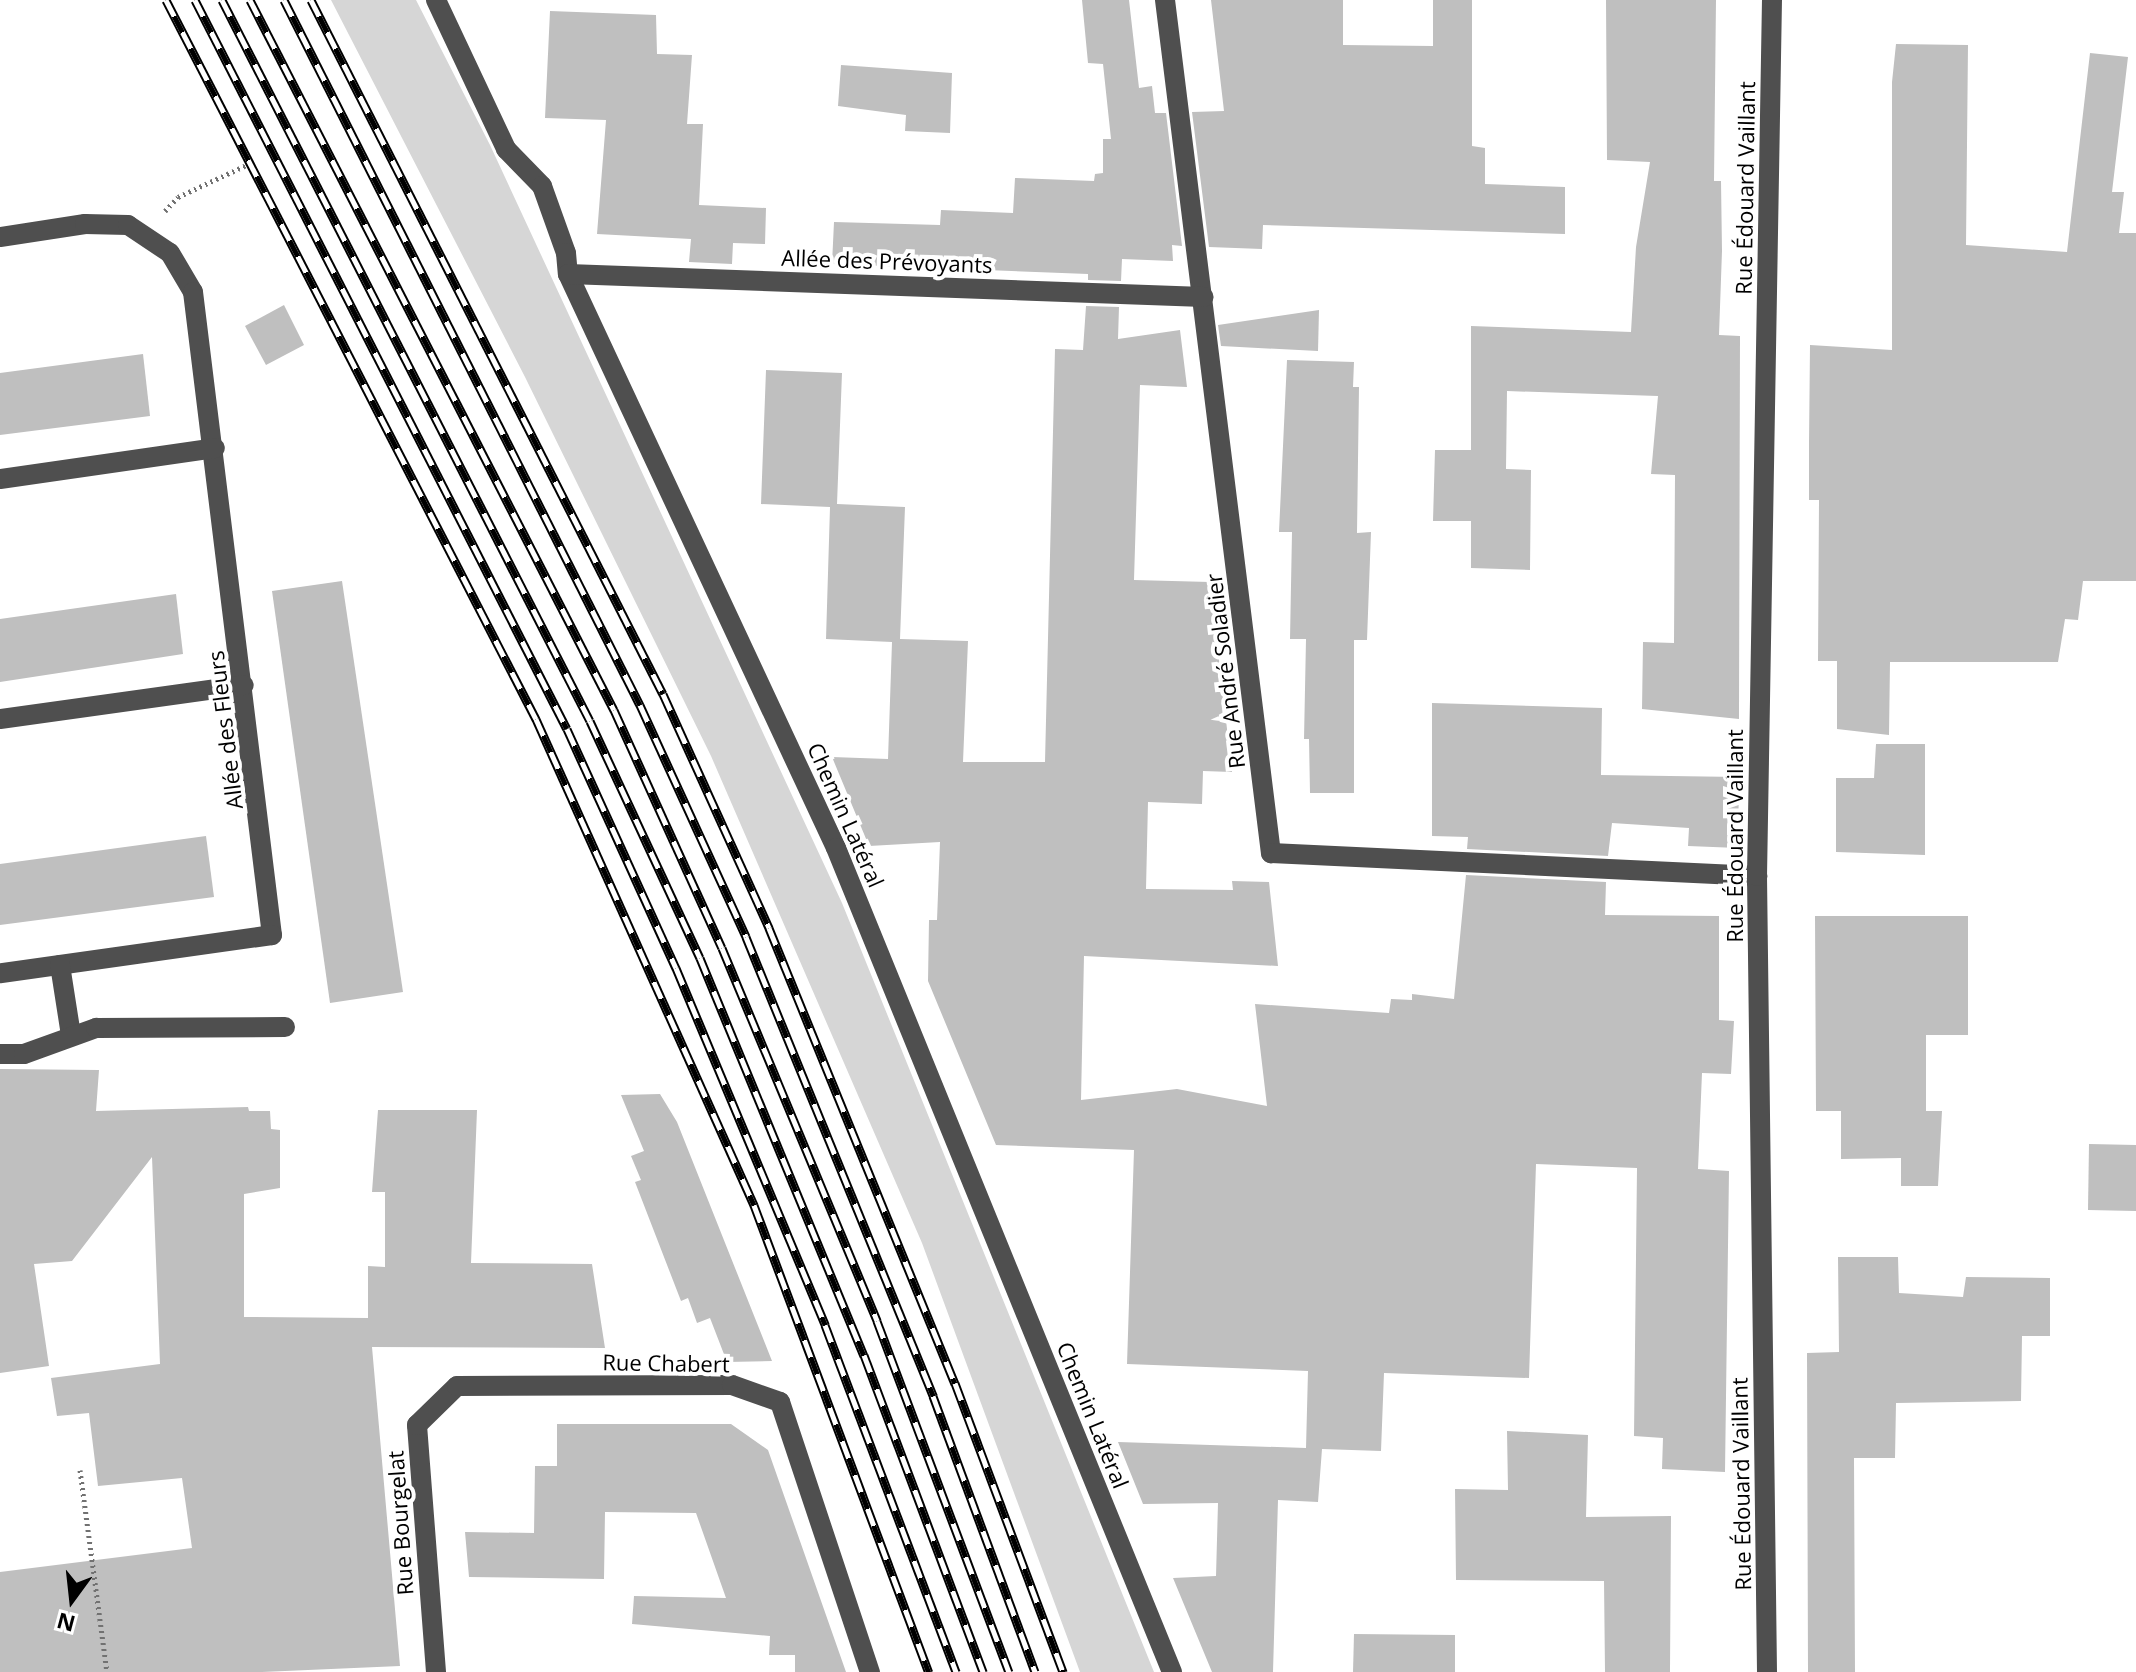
<!DOCTYPE html>
<html>
<head>
<meta charset="utf-8">
<style>
	body { margin:0 }
	#map { position:relative; width:2136px; height:1672px; overflow:hidden; background:#fff; font-family:"Open Sans",sans-serif }
	div>[style] { position:absolute }
	.green>* { inset:0; background:#d6d6d6 }
	.building>* { inset:0; background:#bfbfbf }
	.path>* { height:5px; margin-top:-2.5px; transform-origin:0; background:repeating-linear-gradient(90deg,#717171 0 2px,transparent 0 6px) }
	.minor>* { height:20px; margin:-10px; padding:0 10px; transform-origin:10px; border-radius:10px; background:#4f4f4f }
	.rail>* { height:9px; margin-top:-4.5px; transform-origin:0; background:repeating-linear-gradient(90deg,#fff 0 18px,#000 0 36px); box-sizing:border-box; border-block:2px solid #000 }
	span { translate:-50% -50%; white-space:nowrap; text-align:center; line-height:1.15; -webkit-text-stroke:8px #fff; paint-order:stroke }
	.street-label { font-size:22px; color:#000 }
	.north { position:absolute; left:32px; top:1560px; width:80px; height:80px; -webkit-text-stroke:6px #fff; paint-order:stroke; rotate:195deg; font-size:22px; font-weight:700; line-height:32px; text-align:center; color:#000 }
	.north::after { content:''; display:block; margin:auto; width:28px; height:36px; background:#000; clip-path:polygon(50% 0,100% 100%,50% 72%,0 100%) }
</style>
</head>
<body>
<div id="map">
	<div class="green">
		<i style="clip-path:polygon(331px 0,416px 0,490px 145px,842px 903px,1154px 1672px,1080px 1672px,922px 1243px,711px 756px,525px 377px)"></i>
	</div>
	<div class="building">
		<i style="clip-path:polygon(1082px 0,1129px 0,1139px 88px,1152px 86px,1155px 113px,1166px 113px,1182px 246px,1172px 245px,1173px 261px,1122px 259px,1121px 281px,1088px 280px,1088px 274px,832px 264px,834px 222px,940px 225px,941px 210px,1013px 213px,1015px 178px,1094px 181px,1095px 174px,1103px 173px,1103px 139px,1111px 139px,1103px 64px,1088px 63px)"></i>
		<i style="clip-path:polygon(1211px 0,1343px 0,1343px 45px,1433px 46px,1433px 0,1472px 0,1472px 146px,1485px 148px,1485px 184px,1565px 187px,1565px 234px,1263px 225px,1262px 249px,1209px 247px,1192px 112px,1224px 111px)"></i>
		<i style="clip-path:polygon(1606px 0,1716px 0,1714px 181px,1721px 181px,1722px 251px,1719px 335px,1740px 336px,1739px 719px,1642px 709px,1643px 642px,1674px 643px,1675px 475px,1651px 474px,1658px 396px,1507px 391px,1506px 469px,1531px 470px,1530px 570px,1471px 568px,1471px 521px,1433px 521px,1435px 450px,1471px 450px,1471px 326px,1631px 332px,1636px 247px,1650px 162px,1607px 160px)"></i>
		<i style="clip-path:polygon(550px 11px,656px 15px,657px 54px,692px 55px,687px 124px,703px 124px,699px 205px,766px 208px,765px 244px,733px 243px,732px 264px,689px 262px,691px 239px,597px 234px,606px 120px,545px 118px)"></i>
		<i style="clip-path:polygon(1896px 44px,1968px 45px,1966px 245px,2067px 252px,2090px 53px,2128px 57px,2112px 192px,2124px 192px,2119px 233px,2136px 233px,2136px 581px,2083px 581px,2078px 620px,2065px 619px,2058px 662px,1890px 662px,1889px 735px,1837px 729px,1837px 661px,1818px 661px,1819px 500px,1809px 500px,1809px 443px,1810px 345px,1892px 350px,1892px 82px)"></i>
		<i style="clip-path:polygon(841px 65px,952px 73px,950px 133px,905px 131px,906px 115px,838px 106px)"></i>
		<i style="clip-path:polygon(284px 305px,304px 345px,266px 365px,245px 326px)"></i>
		<i style="clip-path:polygon(1086px 306px,1119px 307px,1118px 339px,1180px 330px,1187px 387px,1140px 385px,1134px 580px,1210px 582px,1232px 772px,1203px 771px,1202px 804px,1148px 802px,1146px 889px,1233px 890px,1232px 881px,1269px 882px,1278px 966px,1084px 956px,1081px 1100px,1177px 1089px,1267px 1106px,1255px 1004px,1389px 1013px,1391px 999px,1412px 1000px,1412px 994px,1454px 999px,1466px 875px,1606px 882px,1605px 915px,1719px 916px,1719px 1020px,1734px 1021px,1731px 1074px,1702px 1073px,1698px 1169px,1729px 1171px,1725px 1472px,1662px 1469px,1663px 1438px,1634px 1436px,1637px 1168px,1536px 1164px,1529px 1378px,1384px 1373px,1381px 1451px,1322px 1449px,1318px 1502px,1278px 1500px,1273px 1672px,1212px 1672px,1173px 1578px,1216px 1576px,1218px 1503px,1143px 1504px,1118px 1442px,1306px 1448px,1308px 1371px,1127px 1364px,1134px 1150px,996px 1145px,928px 981px,929px 920px,937px 920px,940px 842px,869px 846px,832px 757px,888px 759px,892px 642px,826px 639px,830px 507px,761px 504px,766px 370px,842px 373px,837px 504px,905px 507px,900px 639px,968px 641px,963px 762px,1045px 762px,1055px 349px,1083px 350px)"></i>
		<i style="clip-path:polygon(1319px 310px,1318px 351px,1221px 346px,1218px 325px)"></i>
		<i style="clip-path:polygon(143px 354px,150px 416px,0 435px,0 373px)"></i>
		<i style="clip-path:polygon(1287px 360px,1354px 362px,1353px 387px,1359px 387px,1357px 533px,1371px 532px,1367px 640px,1354px 640px,1354px 793px,1310px 793px,1309px 739px,1304px 739px,1306px 639px,1290px 639px,1292px 532px,1279px 532px)"></i>
		<i style="clip-path:polygon(342px 581px,403px 992px,330px 1003px,272px 591px)"></i>
		<i style="clip-path:polygon(176px 594px,183px 654px,0 682px,0 619px)"></i>
		<i style="clip-path:polygon(1432px 703px,1602px 708px,1601px 775px,1739px 777px,1738px 848px,1688px 846px,1689px 828px,1612px 823px,1608px 856px,1467px 849px,1468px 837px,1432px 836px)"></i>
		<i style="clip-path:polygon(1876px 744px,1925px 744px,1925px 855px,1836px 852px,1836px 778px,1874px 778px)"></i>
		<i style="clip-path:polygon(206px 836px,214px 897px,0 925px,0 864px)"></i>
		<i style="clip-path:polygon(1815px 916px,1968px 916px,1968px 1035px,1926px 1035px,1926px 1111px,1942px 1111px,1938px 1186px,1901px 1186px,1901px 1158px,1841px 1159px,1841px 1111px,1816px 1111px)"></i>
		<i style="clip-path:polygon(0 1069px,99px 1070px,96px 1111px,248px 1107px,249px 1111px,270px 1111px,271px 1129px,280px 1130px,280px 1188px,244px 1194px,244px 1317px,368px 1318px,368px 1266px,385px 1267px,385px 1192px,372px 1192px,378px 1110px,477px 1110px,471px 1263px,592px 1264px,605px 1348px,372px 1347px,400px 1666px,262px 1672px,0 1672px,0 1572px,192px 1548px,182px 1478px,98px 1486px,89px 1413px,57px 1416px,51px 1378px,160px 1364px,152px 1157px,72px 1261px,34px 1264px,49px 1366px,0 1373px)"></i>
		<i style="clip-path:polygon(660px 1094px,677px 1122px,772px 1361px,727px 1362px,710px 1318px,697px 1323px,688px 1298px,681px 1301px,635px 1182px,641px 1180px,631px 1156px,644px 1151px,621px 1095px)"></i>
		<i style="clip-path:polygon(2089px 1144px,2136px 1145px,2136px 1211px,2088px 1210px)"></i>
		<i style="clip-path:polygon(1838px 1257px,1898px 1257px,1899px 1293px,1963px 1297px,1966px 1277px,2050px 1278px,2050px 1336px,2022px 1336px,2021px 1401px,1896px 1403px,1895px 1458px,1854px 1458px,1855px 1672px,1808px 1672px,1807px 1353px,1839px 1352px)"></i>
		<i style="clip-path:polygon(557px 1424px,731px 1424px,768px 1450px,846px 1672px,795px 1672px,795px 1655px,769px 1655px,770px 1636px,632px 1624px,634px 1596px,726px 1598px,696px 1513px,605px 1512px,604px 1579px,469px 1577px,465px 1532px,534px 1533px,535px 1466px,557px 1466px)"></i>
		<i style="clip-path:polygon(1507px 1431px,1588px 1435px,1586px 1517px,1671px 1516px,1670px 1672px,1605px 1672px,1604px 1581px,1456px 1580px,1455px 1489px,1508px 1490px)"></i>
		<i style="clip-path:polygon(1354px 1634px,1455px 1635px,1455px 1672px,1353px 1672px)"></i>
	</div>
	<div class="path">
		<i style="left:165px;top:211px;width:19px;rotate:-47deg"></i>
		<i style="left:178px;top:197px;width:81px;rotate:-25deg"></i>
		<i style="left:80px;top:1470px;width:204px;rotate:82.4deg"></i>
	</div>
	<div class="minor">
		<i style="left:436px;top:0;width:165px;rotate:64.8deg"></i>
		<i style="left:506px;top:149px;width:52px;rotate:45.8deg"></i>
		<i style="left:542px;top:186px;width:71px;rotate:70.3deg"></i>
		<i style="left:566px;top:253px;width:21px;rotate:85deg"></i>
		<i style="left:568px;top:274px;width:633px;rotate:64.97deg"></i>
		<i style="left:836px;top:848px;width:890px;rotate:67.82deg"></i>
		<i style="left:1165px;top:0;width:860px;rotate:82.92deg"></i>
		<i style="left:1271px;top:853px;width:487px;rotate:2.7deg"></i>
		<i style="left:0;top:237px;width:86px;rotate:-8.7deg"></i>
		<i style="left:85px;top:224px;width:43px;rotate:1.3deg"></i>
		<i style="left:128px;top:225px;width:50px;rotate:33.7deg"></i>
		<i style="left:170px;top:253px;width:45px;rotate:59.5deg"></i>
		<i style="left:193px;top:292px;width:648px;rotate:83deg"></i>
		<i style="left:272px;top:935px;width:275px;rotate:172deg"></i>
		<i style="left:568px;top:274px;width:636px;rotate:2.07deg"></i>
		<i style="left:0;top:479px;width:217px;rotate:-8.2deg"></i>
		<i style="left:0;top:719px;width:246px;rotate:-7.9deg"></i>
		<i style="left:60px;top:965px;width:71px;rotate:81.1deg"></i>
		<i style="left:0;top:1054px;width:24px"></i>
		<i style="left:24px;top:1054px;width:77px;rotate:-19.9deg"></i>
		<i style="left:96px;top:1028px;width:189px;rotate:-0.3deg"></i>
		<i style="left:436px;top:1672px;width:248px;rotate:-94.4deg"></i>
		<i style="left:417px;top:1425px;width:56px;rotate:-44.3deg"></i>
		<i style="left:457px;top:1386px;width:275px;rotate:-0.2deg"></i>
		<i style="left:732px;top:1385px;width:51px;rotate:19.5deg"></i>
		<i style="left:780px;top:1402px;width:285px;rotate:71.6deg"></i>
		<i style="left:1767px;top:1672px;width:796px;rotate:-90.72deg"></i>
		<i style="left:1757px;top:876px;width:876px;rotate:-89.02deg"></i>
	</div>
	<div class="rail">
		<i style="left:166px;top:0;width:809px;rotate:62.77deg"></i>
		<i style="left:536px;top:719px;width:533px;rotate:65.84deg"></i>
		<i style="left:754px;top:1205px;width:499px;rotate:69.5deg"></i>
		<i style="left:195px;top:0;width:818px;rotate:62.97deg"></i>
		<i style="left:567px;top:729px;width:263px;rotate:65.5deg"></i>
		<i style="left:676px;top:968px;width:387px;rotate:67.3deg"></i>
		<i style="left:825px;top:1325px;width:371px;rotate:69.3deg"></i>
		<i style="left:222px;top:0;width:809px;rotate:62.96deg"></i>
		<i style="left:590px;top:721px;width:261px;rotate:65.1deg"></i>
		<i style="left:700px;top:958px;width:430px;rotate:67.6deg"></i>
		<i style="left:864px;top:1355px;width:339px;rotate:69.4deg"></i>
		<i style="left:250px;top:0;width:798px;rotate:62.86deg"></i>
		<i style="left:614px;top:710px;width:261px;rotate:65.6deg"></i>
		<i style="left:722px;top:948px;width:404px;rotate:67.4deg"></i>
		<i style="left:877px;top:1321px;width:375px;rotate:69.4deg"></i>
		<i style="left:284px;top:0;width:790px;rotate:63.21deg"></i>
		<i style="left:640px;top:705px;width:255px;rotate:65.4deg"></i>
		<i style="left:746px;top:937px;width:496px;rotate:67.8deg"></i>
		<i style="left:933px;top:1396px;width:294px;rotate:69.7deg"></i>
		<i style="left:311px;top:0;width:778px;rotate:63.11deg"></i>
		<i style="left:663px;top:694px;width:257px;rotate:65.6deg"></i>
		<i style="left:769px;top:928px;width:492px;rotate:67.8deg"></i>
		<i style="left:955px;top:1383px;width:309px;rotate:69.5deg"></i>
	</div>
	<div class="street-label">
		<span style="left:1745px;top:188px;rotate:-89deg">Rue Édouard Vaillant</span>
		<span style="left:887px;top:261px;rotate:2deg">Allée des Prévoyants</span>
		<span style="left:1225px;top:671px;rotate:-97deg">Rue André Soladier</span>
		<span style="left:225px;top:730px;rotate:-97deg">Allée des Fleurs</span>
		<span style="left:846px;top:815px;rotate:66deg">Chemin Latéral</span>
		<span style="left:1735px;top:836px;rotate:-90deg">Rue Édouard Vaillant</span>
		<span style="left:666px;top:1363px;rotate:1deg">Rue Chabert</span>
		<span style="left:1093px;top:1415px;rotate:68deg">Chemin Latéral</span>
		<span style="left:1741px;top:1484px;rotate:-91deg">Rue Édouard Vaillant</span>
		<span style="left:400px;top:1523px;rotate:-94deg">Rue Bourgelat</span>
	</div>
	<div class="north">N</div>
</div>
</body>
</html>
